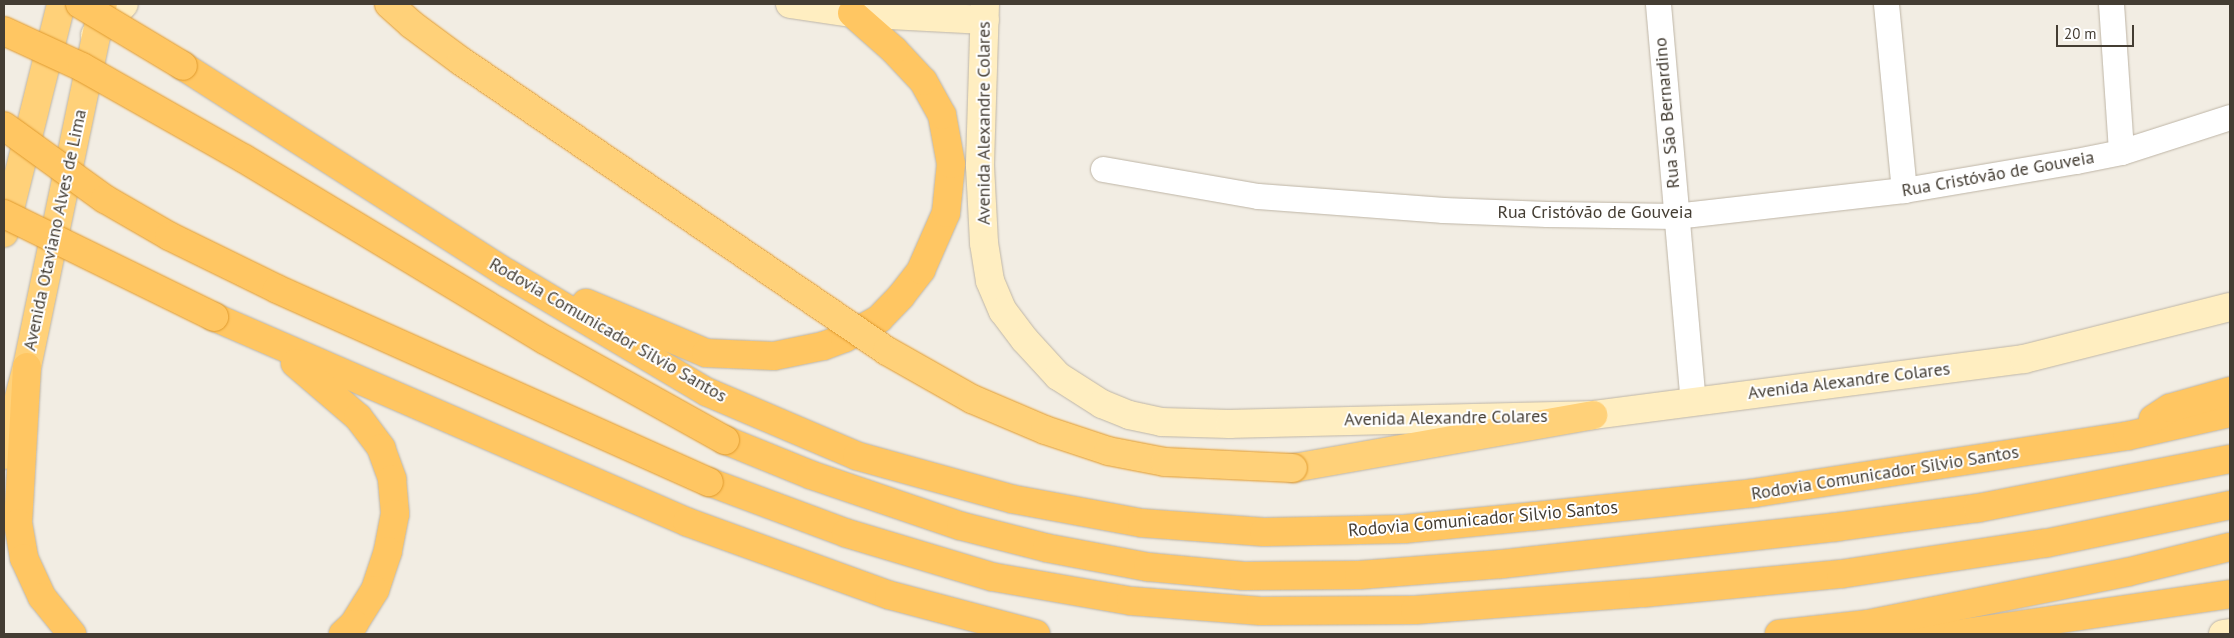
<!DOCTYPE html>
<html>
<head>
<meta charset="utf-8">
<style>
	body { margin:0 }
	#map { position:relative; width:2234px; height:638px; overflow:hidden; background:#f2ede3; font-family:"PT Sans",sans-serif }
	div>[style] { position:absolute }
	.roads { filter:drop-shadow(0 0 1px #beb5a6) drop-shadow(0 0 1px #beb5a6) }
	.minor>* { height:25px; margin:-12.5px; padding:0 12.5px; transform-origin:12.5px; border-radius:12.5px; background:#fff }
	.secondary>* { height:28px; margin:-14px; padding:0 14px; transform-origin:14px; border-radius:14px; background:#ffeec1 }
	.trunk>* { height:28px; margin:-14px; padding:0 14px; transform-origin:14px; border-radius:14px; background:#ffd179 }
	.motorway>* { height:28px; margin:-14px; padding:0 14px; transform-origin:14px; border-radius:14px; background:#ffc662 }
	.bridges { filter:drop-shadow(0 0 1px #e19b2e) drop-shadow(0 0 1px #e19b2e) }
	.trunk-bridge>* { height:28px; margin:-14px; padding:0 14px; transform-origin:14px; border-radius:14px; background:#ffd179 }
	.motorway-bridge>* { height:28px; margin:-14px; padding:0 14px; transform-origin:14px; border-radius:14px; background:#ffc662 }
	span { translate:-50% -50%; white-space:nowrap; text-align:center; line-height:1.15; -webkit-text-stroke:4px #fff; paint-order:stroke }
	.street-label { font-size:18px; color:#443d33 }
	.frame { position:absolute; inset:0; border:5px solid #443d33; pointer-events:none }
	.scale { position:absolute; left:2056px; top:25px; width:78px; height:22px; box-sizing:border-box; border:2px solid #443d33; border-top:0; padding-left:6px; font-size:15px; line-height:18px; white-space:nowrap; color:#443d33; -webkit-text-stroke:4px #fff; paint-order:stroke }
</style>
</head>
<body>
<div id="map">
	<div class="roads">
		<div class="minor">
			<i style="left:1658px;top:4px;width:399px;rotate:85deg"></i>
			<i style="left:1886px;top:4px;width:187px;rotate:84.5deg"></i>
			<i style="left:2111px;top:4px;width:148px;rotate:86.1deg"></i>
			<i style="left:1103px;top:169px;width:157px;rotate:9.9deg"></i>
			<i style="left:1258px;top:196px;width:186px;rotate:4.3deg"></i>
			<i style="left:1443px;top:210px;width:104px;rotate:2.2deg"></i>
			<i style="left:1547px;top:214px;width:128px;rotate:0.9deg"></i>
			<i style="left:1675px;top:216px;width:230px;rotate:-6.5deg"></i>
			<i style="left:1904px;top:190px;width:174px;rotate:-9.6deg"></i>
			<i style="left:2076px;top:161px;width:46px;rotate:-11.3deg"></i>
			<i style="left:2121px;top:152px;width:114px;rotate:-17.8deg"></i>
		</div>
		<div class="secondary">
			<i style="left:790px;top:4px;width:63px;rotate:8.3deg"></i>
			<i style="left:852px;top:13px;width:133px;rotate:3deg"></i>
			<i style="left:985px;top:4px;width:162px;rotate:91.8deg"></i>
			<i style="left:980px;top:166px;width:77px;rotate:87deg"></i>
			<i style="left:984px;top:243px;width:38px;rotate:81deg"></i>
			<i style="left:990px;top:281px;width:33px;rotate:67deg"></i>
			<i style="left:1003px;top:311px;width:36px;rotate:53deg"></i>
			<i style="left:1025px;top:340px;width:49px;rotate:47.5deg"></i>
			<i style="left:1058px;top:376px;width:52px;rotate:32.5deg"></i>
			<i style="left:1102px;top:404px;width:29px;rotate:22deg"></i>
			<i style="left:1129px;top:415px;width:33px;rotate:12deg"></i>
			<i style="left:1161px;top:422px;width:69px;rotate:1.7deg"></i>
			<i style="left:1230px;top:424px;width:363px;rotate:-1.4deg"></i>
			<i style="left:1593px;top:415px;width:435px;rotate:-7.4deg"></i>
			<i style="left:2024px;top:359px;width:212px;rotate:-14.2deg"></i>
			<i style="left:95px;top:35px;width:42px;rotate:-46.9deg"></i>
			<i style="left:2223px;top:634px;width:7px;rotate:-8deg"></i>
		</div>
		<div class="trunk">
			<i style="left:4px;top:233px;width:236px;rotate:-76deg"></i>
			<i style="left:4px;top:455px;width:91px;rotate:-75.4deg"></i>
			<i style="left:27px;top:367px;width:371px;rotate:-78.2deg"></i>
			<i style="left:1293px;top:468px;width:305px;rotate:-10deg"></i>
		</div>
		<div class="motorway">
			<i style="left:183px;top:66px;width:384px;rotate:32.6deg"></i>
			<i style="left:507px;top:273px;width:233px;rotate:30.8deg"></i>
			<i style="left:707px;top:392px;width:163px;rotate:23.1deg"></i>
			<i style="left:857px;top:456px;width:161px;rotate:15.5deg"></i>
			<i style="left:1012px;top:499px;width:132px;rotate:10.5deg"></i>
			<i style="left:1142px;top:523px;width:122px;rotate:4.2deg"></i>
			<i style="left:1264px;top:532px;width:140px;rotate:-1.2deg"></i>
			<i style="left:1404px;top:529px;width:133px;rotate:-5.6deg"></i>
			<i style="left:1536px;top:516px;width:219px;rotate:-6deg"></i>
			<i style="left:1754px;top:493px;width:377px;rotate:-8.7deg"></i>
			<i style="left:2127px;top:436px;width:106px;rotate:-12.6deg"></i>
			<i style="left:586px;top:303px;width:130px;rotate:22.6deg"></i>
			<i style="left:706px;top:353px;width:68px;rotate:2.5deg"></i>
			<i style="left:774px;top:356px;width:50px;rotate:-11.5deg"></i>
			<i style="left:823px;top:346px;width:23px;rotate:-20deg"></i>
			<i style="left:845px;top:338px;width:39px;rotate:-29deg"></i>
			<i style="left:879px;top:319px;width:32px;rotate:-46deg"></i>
			<i style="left:901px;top:296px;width:33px;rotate:-52deg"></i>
			<i style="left:921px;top:270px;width:62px;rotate:-66.3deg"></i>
			<i style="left:946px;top:213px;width:49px;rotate:-84.2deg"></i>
			<i style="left:951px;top:164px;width:50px;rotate:-100.4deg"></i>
			<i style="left:942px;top:115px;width:39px;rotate:-119deg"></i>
			<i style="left:923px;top:81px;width:42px;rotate:-133.1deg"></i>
			<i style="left:894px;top:50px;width:56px;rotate:-138.6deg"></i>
			<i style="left:214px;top:317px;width:516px;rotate:23.43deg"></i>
			<i style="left:687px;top:522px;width:215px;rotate:19.9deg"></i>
			<i style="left:889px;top:595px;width:152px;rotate:14.9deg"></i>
			<i style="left:295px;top:363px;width:83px;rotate:40.6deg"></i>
			<i style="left:358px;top:417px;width:39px;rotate:53deg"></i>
			<i style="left:381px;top:448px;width:33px;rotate:70deg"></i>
			<i style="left:392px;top:479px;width:35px;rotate:85deg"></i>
			<i style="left:395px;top:514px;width:38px;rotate:101deg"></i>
			<i style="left:388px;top:551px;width:41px;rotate:108.4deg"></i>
			<i style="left:375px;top:590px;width:40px;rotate:122deg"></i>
			<i style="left:354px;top:624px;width:15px;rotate:138deg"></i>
			<i style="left:27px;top:367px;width:156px;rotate:93.3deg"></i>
			<i style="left:18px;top:523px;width:36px;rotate:80deg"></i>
			<i style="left:24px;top:558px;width:43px;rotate:65.2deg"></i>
			<i style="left:42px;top:597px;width:48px;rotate:51deg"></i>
			<i style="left:2153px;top:419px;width:20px;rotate:-33deg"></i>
			<i style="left:2170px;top:408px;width:62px;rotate:-15.8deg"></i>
			<i style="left:725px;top:440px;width:93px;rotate:22.1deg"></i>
			<i style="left:811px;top:475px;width:158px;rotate:18.8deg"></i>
			<i style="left:961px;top:526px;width:89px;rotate:14.3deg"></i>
			<i style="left:1047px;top:548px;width:103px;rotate:10.7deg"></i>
			<i style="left:1148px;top:567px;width:96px;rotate:5.4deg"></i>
			<i style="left:1244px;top:576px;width:115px;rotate:-0.5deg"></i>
			<i style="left:1359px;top:575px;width:143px;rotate:-4.4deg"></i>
			<i style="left:1502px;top:564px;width:337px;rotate:-6.3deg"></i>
			<i style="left:1837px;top:527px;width:142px;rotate:-7.7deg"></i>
			<i style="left:1978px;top:508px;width:257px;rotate:-11deg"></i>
			<i style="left:709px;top:482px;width:146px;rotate:20.4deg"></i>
			<i style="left:846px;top:533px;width:153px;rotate:16.7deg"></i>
			<i style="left:993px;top:577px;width:140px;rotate:9.9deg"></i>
			<i style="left:1131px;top:601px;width:130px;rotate:4.4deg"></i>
			<i style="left:1261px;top:611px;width:154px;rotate:-0.4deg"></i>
			<i style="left:1415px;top:610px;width:229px;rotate:-4.3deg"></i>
			<i style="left:1643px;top:593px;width:199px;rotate:-5.5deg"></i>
			<i style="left:1841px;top:574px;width:208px;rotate:-8.6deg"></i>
			<i style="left:2047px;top:543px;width:187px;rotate:-11.7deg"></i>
			<i style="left:1892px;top:627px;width:65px;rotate:6.1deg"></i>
			<i style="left:1957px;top:634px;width:276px;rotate:-8.3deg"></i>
			<i style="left:1779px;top:634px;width:90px;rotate:-6.4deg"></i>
			<i style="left:1868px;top:624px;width:265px;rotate:-11.3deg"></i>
			<i style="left:2128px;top:572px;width:105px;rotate:-13.8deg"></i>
		</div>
	</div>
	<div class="bridges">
		<div class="trunk-bridge">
			<i style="left:389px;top:4px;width:30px;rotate:42deg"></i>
			<i style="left:411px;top:24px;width:62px;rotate:36.5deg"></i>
			<i style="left:461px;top:61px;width:515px;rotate:34.25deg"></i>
			<i style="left:887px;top:351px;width:98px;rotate:29.5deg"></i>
			<i style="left:972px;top:399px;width:79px;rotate:23deg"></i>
			<i style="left:1045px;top:430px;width:66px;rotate:18.4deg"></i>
			<i style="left:1108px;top:451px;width:58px;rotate:10.9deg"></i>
			<i style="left:1165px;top:462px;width:128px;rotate:2.7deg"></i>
		</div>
		<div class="motorway-bridge">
			<i style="left:80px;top:4px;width:120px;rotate:31deg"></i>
			<i style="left:4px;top:31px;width:86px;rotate:24.8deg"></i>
			<i style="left:82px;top:67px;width:185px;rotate:29.5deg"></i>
			<i style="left:243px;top:158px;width:353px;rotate:31.1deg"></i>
			<i style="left:545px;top:340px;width:206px;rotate:29.1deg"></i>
			<i style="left:4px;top:126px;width:125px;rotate:35.9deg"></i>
			<i style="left:105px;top:199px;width:74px;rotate:30deg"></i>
			<i style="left:169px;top:236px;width:120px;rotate:26.1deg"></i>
			<i style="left:277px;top:289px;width:473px;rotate:24.1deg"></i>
			<i style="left:4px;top:214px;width:234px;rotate:26.1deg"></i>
		</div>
	</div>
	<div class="street-label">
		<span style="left:1667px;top:113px;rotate:-95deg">Rua São Bernardino</span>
		<span style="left:984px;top:123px;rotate:-90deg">Avenida Alexandre Colares</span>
		<span style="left:1998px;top:174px;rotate:-10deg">Rua Cristóvão de Gouveia</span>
		<span style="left:1595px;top:212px">Rua Cristóvão de Gouveia</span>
		<span style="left:55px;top:230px;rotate:-78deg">Avenida Otaviano Alves de Lima</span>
		<span style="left:608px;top:330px;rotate:30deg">Rodovia Comunicador Silvio Santos</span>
		<span style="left:1849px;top:381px;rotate:-7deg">Avenida Alexandre Colares</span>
		<span style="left:1446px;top:418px;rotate:-1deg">Avenida Alexandre Colares</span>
		<span style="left:1885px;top:473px;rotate:-9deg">Rodovia Comunicador Silvio Santos</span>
		<span style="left:1483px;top:519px;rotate:-5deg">Rodovia Comunicador Silvio Santos</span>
	</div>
	<div class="frame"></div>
	<div class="scale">20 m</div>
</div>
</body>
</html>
